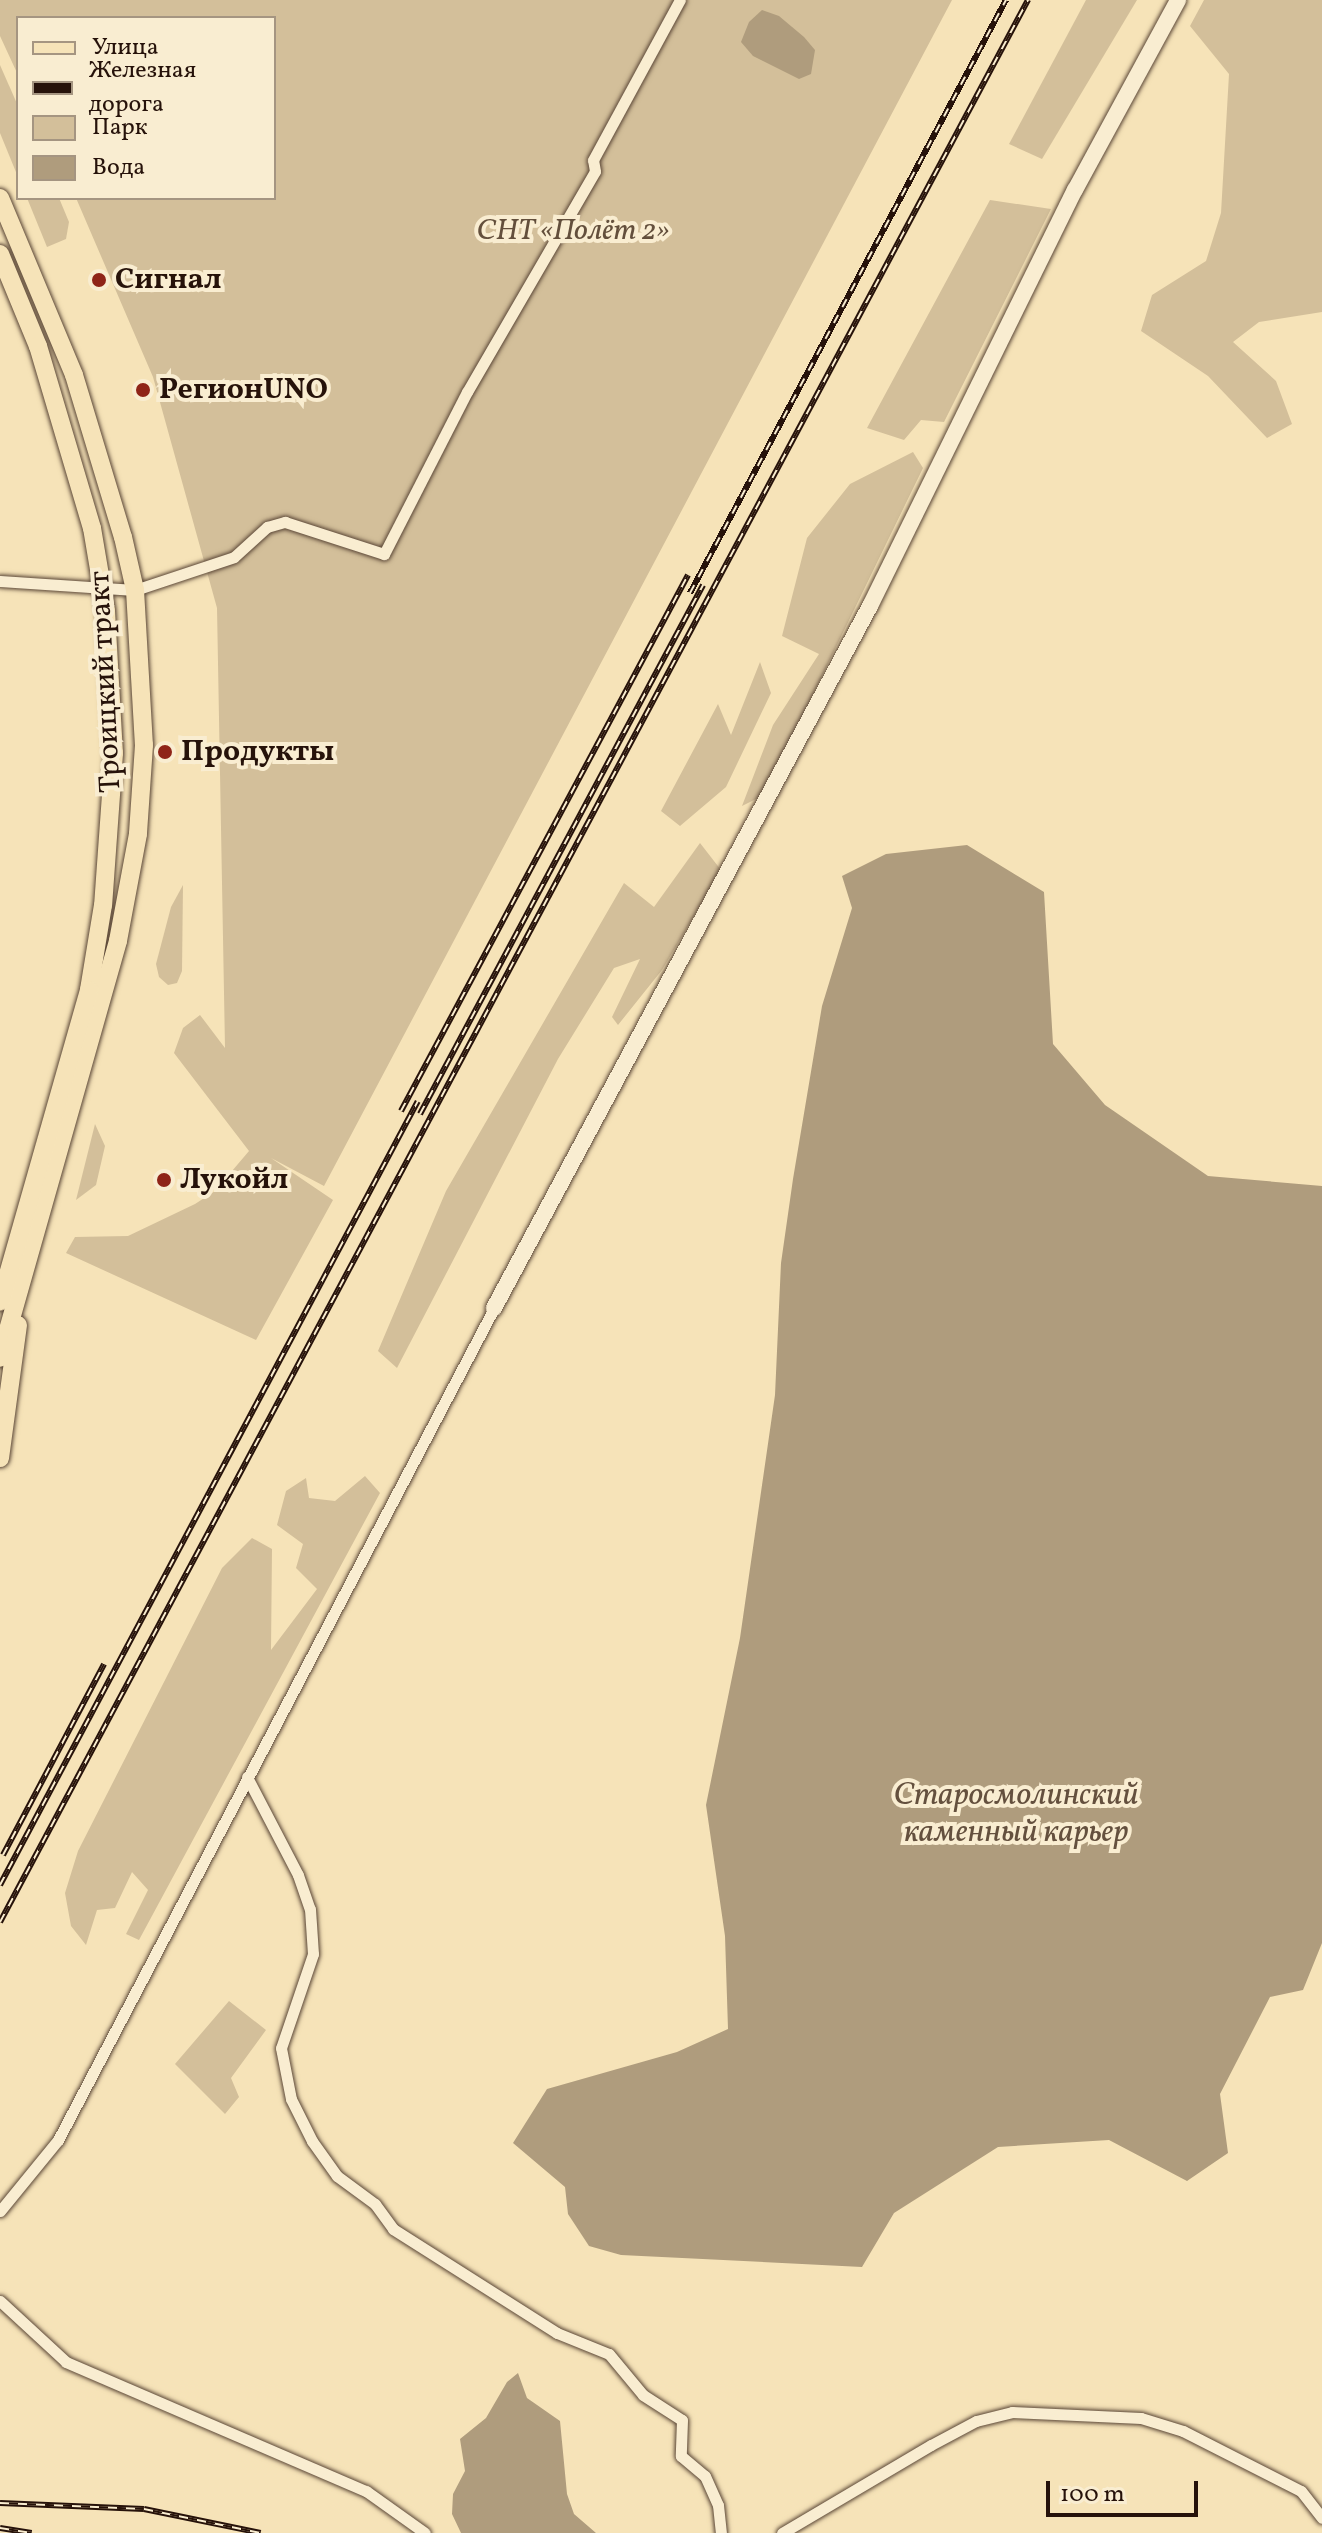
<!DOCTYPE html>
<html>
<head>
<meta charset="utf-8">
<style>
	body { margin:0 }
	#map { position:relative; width:1322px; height:2533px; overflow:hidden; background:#f6e3b8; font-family:Vollkorn,serif }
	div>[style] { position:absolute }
	.green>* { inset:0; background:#d3bf9a }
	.water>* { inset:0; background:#af9c7d }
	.roads { filter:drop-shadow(0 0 2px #5a4636) drop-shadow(0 0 2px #5a4636) }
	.street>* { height:11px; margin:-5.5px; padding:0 5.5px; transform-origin:5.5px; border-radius:5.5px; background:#f9edd1 }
	.secondary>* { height:16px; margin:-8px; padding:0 8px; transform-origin:8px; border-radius:8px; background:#f9edd1 }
	.primary>* { height:18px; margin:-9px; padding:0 9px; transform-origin:9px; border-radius:9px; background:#f6e3b8 }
	.rail>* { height:6px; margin-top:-3px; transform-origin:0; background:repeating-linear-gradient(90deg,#f9edd1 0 9px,#26120a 0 18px); box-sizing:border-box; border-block:2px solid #26120a }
	.dots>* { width:22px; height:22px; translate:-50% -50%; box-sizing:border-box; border:4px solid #f9edd1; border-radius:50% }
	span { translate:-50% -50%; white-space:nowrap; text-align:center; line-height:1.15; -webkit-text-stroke:8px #f9edd1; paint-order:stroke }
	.park-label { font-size:30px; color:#634f3c; font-style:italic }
	.poi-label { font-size:30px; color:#26120a; font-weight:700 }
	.left { translate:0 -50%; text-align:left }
	.street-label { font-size:30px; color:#26120a }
	.water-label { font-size:32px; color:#64503e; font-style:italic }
	.legend { position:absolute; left:16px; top:16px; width:260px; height:184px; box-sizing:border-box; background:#f9edd1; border:2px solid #a59581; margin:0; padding:10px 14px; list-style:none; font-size:24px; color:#26120a }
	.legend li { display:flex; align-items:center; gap:16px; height:40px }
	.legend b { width:40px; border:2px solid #a59581 }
	.scale { position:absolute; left:1046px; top:2481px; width:152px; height:36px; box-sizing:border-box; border:4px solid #26120a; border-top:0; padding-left:10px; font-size:24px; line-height:28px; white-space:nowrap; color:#26120a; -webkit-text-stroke:6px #f9edd1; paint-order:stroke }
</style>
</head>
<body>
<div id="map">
	<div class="green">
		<i style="clip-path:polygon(0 0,952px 0,324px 1186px,271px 1158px,333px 1200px,256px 1340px,66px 1253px,75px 1237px,128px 1236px,195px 1204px,215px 1191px,249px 1151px,174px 1053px,183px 1028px,200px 1015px,225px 1048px,217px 608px,153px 377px,76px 198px,274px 198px,274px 18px,18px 18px,18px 75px,0 36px)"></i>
		<i style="clip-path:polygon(1086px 0,1137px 0,1042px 159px,1009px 144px)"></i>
		<i style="clip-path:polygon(1204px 0,1322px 0,1322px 312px,1259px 322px,1233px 342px,1276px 381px,1292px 424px,1267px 438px,1208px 376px,1141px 331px,1152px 295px,1206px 261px,1221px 213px,1229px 74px,1190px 26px)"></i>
		<i style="clip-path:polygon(0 65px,18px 106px,18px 177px,0 133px)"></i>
		<i style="clip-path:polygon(27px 198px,59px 198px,69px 222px,66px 239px,47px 247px)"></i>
		<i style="clip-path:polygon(990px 200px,1051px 209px,944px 422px,921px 420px,904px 440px,867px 428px)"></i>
		<i style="clip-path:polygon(913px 452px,923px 468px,764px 795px,742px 806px,773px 725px,819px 654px,782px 636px,807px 538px,850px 484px)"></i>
		<i style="clip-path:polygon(760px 662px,771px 693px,726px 787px,680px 826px,661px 811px,718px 704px,731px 735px)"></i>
		<i style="clip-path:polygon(700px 843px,721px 870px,662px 970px,618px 1025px,612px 1017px,640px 959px,614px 968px,558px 1059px,397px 1368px,378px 1351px,446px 1191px,624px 883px,654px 907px)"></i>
		<i style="clip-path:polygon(183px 885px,182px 971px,177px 983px,168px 985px,159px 977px,156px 964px,171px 907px)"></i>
		<i style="clip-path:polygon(95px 1124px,105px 1146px,96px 1185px,76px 1200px)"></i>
		<i style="clip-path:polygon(365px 1476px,380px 1493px,139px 1940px,126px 1934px,148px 1890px,132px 1872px,115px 1908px,97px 1910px,86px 1945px,71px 1926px,65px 1893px,78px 1851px,222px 1568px,252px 1538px,272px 1549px,271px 1650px,317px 1589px,296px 1568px,303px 1544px,277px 1525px,286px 1491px,306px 1478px,309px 1498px,335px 1501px)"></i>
		<i style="clip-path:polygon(229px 2001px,266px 2030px,231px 2078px,239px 2097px,225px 2114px,175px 2064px)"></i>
	</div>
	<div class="water">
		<i style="clip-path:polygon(762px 10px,779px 16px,804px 37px,815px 50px,811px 74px,799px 79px,753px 56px,741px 42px,749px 22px)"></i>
		<i style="clip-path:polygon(967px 845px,1044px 892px,1053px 1044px,1105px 1105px,1208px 1176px,1322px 1186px,1322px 1943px,1303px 1990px,1270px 1997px,1220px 2094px,1228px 2153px,1187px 2181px,1109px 2140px,998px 2147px,894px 2213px,862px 2267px,621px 2255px,589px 2246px,568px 2214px,565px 2187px,513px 2143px,547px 2089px,677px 2052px,728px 2029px,725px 1936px,706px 1805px,740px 1638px,775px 1395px,781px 1263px,793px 1179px,822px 1006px,852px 908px,842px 876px,886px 854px)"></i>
		<i style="clip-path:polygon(518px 2373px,527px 2398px,560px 2421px,567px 2494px,574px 2514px,596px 2533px,461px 2533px,452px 2514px,453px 2494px,465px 2471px,460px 2439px,486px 2418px,507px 2382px)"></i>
	</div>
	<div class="roads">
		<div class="street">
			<i style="left:0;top:581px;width:135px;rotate:3.8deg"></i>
			<i style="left:135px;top:590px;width:104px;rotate:-18.4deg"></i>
			<i style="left:234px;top:557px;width:45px;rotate:-42.3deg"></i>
			<i style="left:267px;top:527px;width:19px;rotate:-16deg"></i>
			<i style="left:285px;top:522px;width:104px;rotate:17.9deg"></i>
			<i style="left:384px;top:554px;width:182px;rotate:-62.9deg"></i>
			<i style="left:467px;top:392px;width:255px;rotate:-59.9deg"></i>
			<i style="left:595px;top:171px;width:11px;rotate:-100deg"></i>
			<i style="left:593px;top:160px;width:182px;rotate:-61.5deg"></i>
			<i style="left:247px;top:1777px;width:110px;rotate:62.5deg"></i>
			<i style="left:298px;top:1875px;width:36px;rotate:71deg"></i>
			<i style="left:310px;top:1909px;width:45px;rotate:86.2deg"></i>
			<i style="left:313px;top:1954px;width:99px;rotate:108.8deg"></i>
			<i style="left:281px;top:2048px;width:52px;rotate:78.9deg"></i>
			<i style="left:291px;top:2099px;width:47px;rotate:63.4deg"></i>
			<i style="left:312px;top:2141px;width:43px;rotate:54.5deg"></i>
			<i style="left:337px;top:2176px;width:47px;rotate:36.4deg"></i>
			<i style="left:375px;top:2204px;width:31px;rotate:54deg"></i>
			<i style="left:393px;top:2229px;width:194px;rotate:32.4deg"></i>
			<i style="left:557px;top:2333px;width:56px;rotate:22deg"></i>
			<i style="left:609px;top:2354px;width:53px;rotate:50.3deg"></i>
			<i style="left:643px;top:2395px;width:46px;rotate:32.7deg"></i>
			<i style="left:682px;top:2420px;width:36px;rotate:92deg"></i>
			<i style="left:681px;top:2456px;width:31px;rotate:40deg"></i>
			<i style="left:705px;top:2476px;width:32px;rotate:66deg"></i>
			<i style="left:718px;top:2505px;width:28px;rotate:84deg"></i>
			<i style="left:0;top:2211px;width:92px;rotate:-50.8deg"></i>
			<i style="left:58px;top:2140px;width:939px;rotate:-62.34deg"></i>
			<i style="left:0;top:2301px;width:90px;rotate:42.7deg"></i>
			<i style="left:66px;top:2362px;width:327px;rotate:23.3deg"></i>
			<i style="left:366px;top:2491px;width:72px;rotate:35.4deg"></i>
			<i style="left:782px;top:2533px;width:173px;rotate:-30.6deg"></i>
			<i style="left:931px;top:2445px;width:51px;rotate:-28.1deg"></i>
			<i style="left:976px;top:2421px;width:37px;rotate:-14deg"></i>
			<i style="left:1012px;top:2412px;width:129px;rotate:2.7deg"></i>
			<i style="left:1141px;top:2418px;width:44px;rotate:17.2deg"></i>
			<i style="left:1183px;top:2431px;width:132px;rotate:27deg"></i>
			<i style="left:1301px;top:2491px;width:34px;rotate:52deg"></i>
		</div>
		<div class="secondary">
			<i style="left:494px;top:1308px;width:796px;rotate:-61.83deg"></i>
			<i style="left:870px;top:606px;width:464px;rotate:-63.8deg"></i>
			<i style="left:1075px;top:190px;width:216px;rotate:-61.5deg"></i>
		</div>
		<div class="primary">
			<i style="left:0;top:198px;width:192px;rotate:67.3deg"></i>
			<i style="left:74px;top:375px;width:169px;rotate:73.2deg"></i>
			<i style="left:123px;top:537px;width:54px;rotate:77.2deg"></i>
			<i style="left:135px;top:590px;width:155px;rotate:86.7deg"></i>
			<i style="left:144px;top:745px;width:89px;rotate:93.9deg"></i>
			<i style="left:138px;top:834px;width:109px;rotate:100.6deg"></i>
			<i style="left:118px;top:941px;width:433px;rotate:105.8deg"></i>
			<i style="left:0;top:254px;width:100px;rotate:67.6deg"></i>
			<i style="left:38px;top:346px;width:190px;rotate:73.5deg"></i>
			<i style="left:92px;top:528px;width:84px;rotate:80.4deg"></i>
			<i style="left:106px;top:611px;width:142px;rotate:86.8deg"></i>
			<i style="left:114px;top:753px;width:152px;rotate:94.1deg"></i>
			<i style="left:103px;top:905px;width:86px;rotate:99.4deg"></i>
			<i style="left:89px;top:990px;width:324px;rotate:105.9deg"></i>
			<i style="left:0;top:1458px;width:134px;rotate:-82.3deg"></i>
		</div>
	</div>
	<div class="rail">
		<i style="left:690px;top:593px;width:672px;rotate:-61.95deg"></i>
		<i style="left:401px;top:1111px;width:608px;rotate:-61.83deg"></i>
		<i style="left:420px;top:1114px;width:600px;rotate:-61.85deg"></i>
		<i style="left:3px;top:1855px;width:216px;rotate:-62.1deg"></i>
		<i style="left:0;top:1885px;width:888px;rotate:-61.94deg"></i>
		<i style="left:0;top:1922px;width:2180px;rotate:-61.86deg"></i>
		<i style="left:0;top:2503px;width:144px;rotate:2.4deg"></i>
		<i style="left:144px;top:2509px;width:119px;rotate:11.6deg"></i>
		<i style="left:0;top:2528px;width:32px;rotate:9deg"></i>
	</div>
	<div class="dots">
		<i style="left:99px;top:280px;background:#8f2418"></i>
		<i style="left:143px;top:390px;background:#8f2418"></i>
		<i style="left:165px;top:752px;background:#8f2418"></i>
		<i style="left:164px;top:1180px;background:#8f2418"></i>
	</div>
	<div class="park-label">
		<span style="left:573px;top:231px">СНТ «Полёт 2»</span>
	</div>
	<div class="poi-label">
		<span class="left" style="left:115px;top:280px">Сигнал</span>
		<span class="left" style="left:159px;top:390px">РегионUNO</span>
		<span class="left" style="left:181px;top:752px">Продукты</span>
		<span class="left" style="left:180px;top:1180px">Лукойл</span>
	</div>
	<div class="street-label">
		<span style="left:106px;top:682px;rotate:-93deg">Троицкий тракт</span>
	</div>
	<div class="water-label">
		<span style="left:1016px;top:1815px">Старосмолинский<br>каменный карьер</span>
	</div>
	<ul class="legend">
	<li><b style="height:10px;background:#f6e3b8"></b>Улица</li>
	<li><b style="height:10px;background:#26120a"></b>Железная дорога</li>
	<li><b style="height:22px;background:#d3bf9a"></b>Парк</li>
	<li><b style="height:22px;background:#af9c7d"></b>Вода</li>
	</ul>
	<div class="scale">100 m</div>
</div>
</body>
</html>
